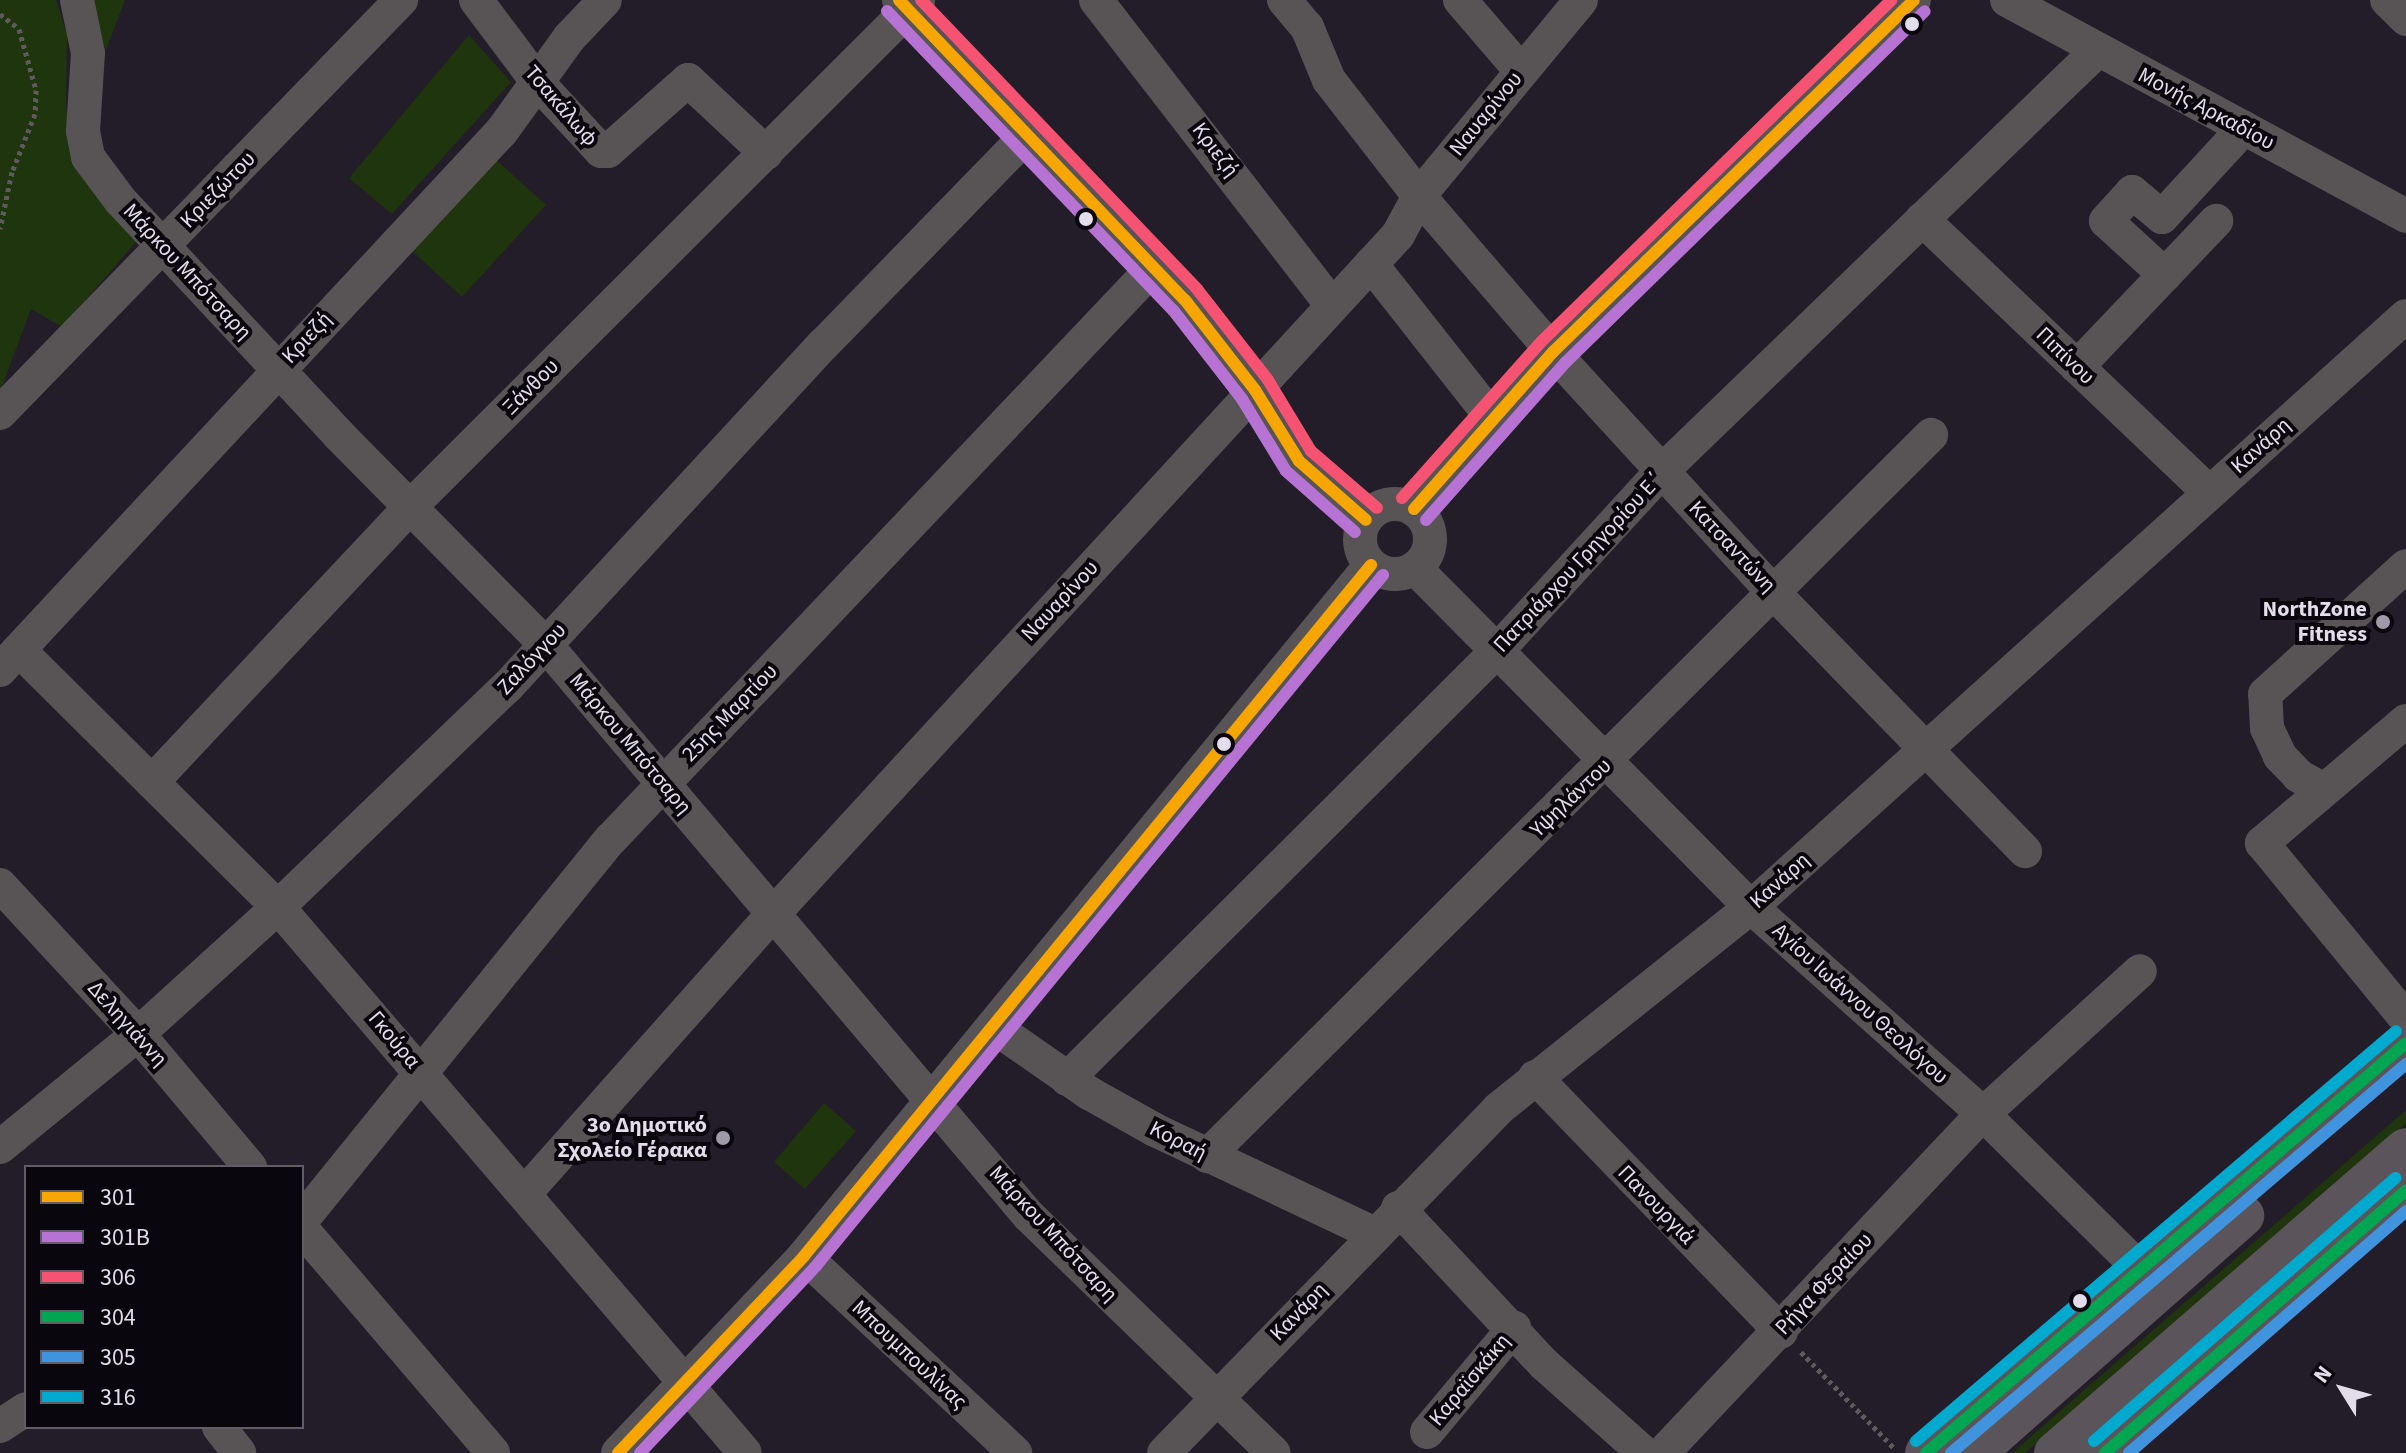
<!DOCTYPE html>
<html>
<head>
<meta charset="utf-8">
<style>
	body { margin:0 }
	#map { position:relative; width:2406px; height:1453px; overflow:hidden; background:#221d28; font-family:"Source Sans 3",sans-serif }
	div>[style] { position:absolute }
	.green>* { inset:0; background:#1f350d }
	.path>* { height:5px; margin-top:-2.5px; transform-origin:0; background:repeating-linear-gradient(90deg,#5e5a5e 0 4px,transparent 0 8px) }
	.minor>* { height:34px; margin:-17px; padding:0 17px; transform-origin:17px; border-radius:17px; background:#585456 }
	.minor>.ring { margin:-17px; padding:0; box-sizing:content-box; background:none; border:34px solid #585456; border-radius:50% }
	.major>* { height:42px; margin:-21px; padding:0 21px; transform-origin:21px; border-radius:21px; background:#5b545a }
	.bus-1>* { height:12px; margin:-6px; padding:0 6px; transform-origin:6px; border-radius:6px; background:#f7a600 }
	.bus-2>* { height:12px; margin:-6px; padding:0 6px; transform-origin:6px; border-radius:6px; background:#b673d3 }
	.bus-3>* { height:12px; margin:-6px; padding:0 6px; transform-origin:6px; border-radius:6px; background:#f65372 }
	.bus-4>* { height:12px; margin:-6px; padding:0 6px; transform-origin:6px; border-radius:6px; background:#00a651 }
	.bus-5>* { height:12px; margin:-6px; padding:0 6px; transform-origin:6px; border-radius:6px; background:#4094de }
	.bus-6>* { height:12px; margin:-6px; padding:0 6px; transform-origin:6px; border-radius:6px; background:#00a9ce }
	.dots>* { width:22px; height:22px; translate:-50% -50%; box-sizing:border-box; border:4px solid #0a060e; border-radius:50% }
	span { translate:-50% -50%; white-space:nowrap; text-align:center; line-height:1.15; -webkit-text-stroke:8px #0a060e; paint-order:stroke }
	.street-label { font-size:22px; color:#e3ddeb }
	.poi-label { font-size:22px; color:#e3ddeb; font-weight:700 }
	.right { translate:-100% -50%; text-align:right }
	.legend { position:absolute; left:24px; top:1165px; width:280px; height:264px; box-sizing:border-box; background:#0a060e; border:2px solid #615c66; margin:0; padding:10px 14px; list-style:none; font-size:24px; color:#e3ddeb }
	.legend li { display:flex; align-items:center; gap:16px; height:40px }
	.legend b { width:40px; border:2px solid #615c66 }
	.north { position:absolute; left:2302px; top:1349px; width:80px; height:80px; -webkit-text-stroke:6px #0a060e; paint-order:stroke; rotate:307deg; font-size:22px; font-weight:700; line-height:32px; text-align:center; color:#e3ddeb }
	.north::after { content:''; display:block; margin:auto; width:28px; height:36px; background:#e3ddeb; clip-path:polygon(50% 0,100% 100%,50% 72%,0 100%) }
</style>
</head>
<body>
<div id="map">
	<div class="green">
		<i style="clip-path:polygon(0 0,56px 0,67px 35px,66px 107px,75px 160px,137px 241px,62px 327px,31px 309px,0 392px)"></i>
		<i style="clip-path:polygon(89px 0,125px 0,106px 50px)"></i>
		<i style="clip-path:polygon(469px 35px,511px 82px,392px 214px,349px 178px)"></i>
		<i style="clip-path:polygon(493px 157px,546px 205px,462px 297px,409px 248px)"></i>
		<i style="clip-path:polygon(824px 1103px,856px 1131px,805px 1189px,774px 1162px)"></i>
		<i style="clip-path:polygon(2406px 1110px,2406px 1123px,2025px 1453px,2012px 1453px)"></i>
	</div>
	<div class="path">
		<i style="left:0;top:14px;width:24px;rotate:38deg"></i>
		<i style="left:19px;top:29px;width:63px;rotate:74.4deg"></i>
		<i style="left:36px;top:90px;width:24px;rotate:92deg"></i>
		<i style="left:35px;top:114px;width:62px;rotate:111.6deg"></i>
		<i style="left:12px;top:172px;width:58px;rotate:101.9deg"></i>
		<i style="left:1801px;top:1352px;width:134px;rotate:45.9deg"></i>
	</div>
	<div class="minor">
		<i style="left:77px;top:0;width:54px;rotate:78.3deg"></i>
		<i style="left:88px;top:53px;width:78px;rotate:93.7deg"></i>
		<i style="left:83px;top:131px;width:26px;rotate:79deg"></i>
		<i style="left:88px;top:157px;width:54px;rotate:53.3deg"></i>
		<i style="left:120px;top:200px;width:320px;rotate:47deg"></i>
		<i style="left:338px;top:434px;width:296px;rotate:45.4deg"></i>
		<i style="left:546px;top:645px;width:746px;rotate:49.78deg"></i>
		<i style="left:1028px;top:1215px;width:342px;rotate:44.1deg"></i>
		<i style="left:476px;top:0;width:105px;rotate:53.1deg"></i>
		<i style="left:539px;top:84px;width:91px;rotate:47.2deg"></i>
		<i style="left:601px;top:151px;width:7px"></i>
		<i style="left:608px;top:151px;width:107px;rotate:-41.6deg"></i>
		<i style="left:688px;top:80px;width:107px;rotate:43.1deg"></i>
		<i style="left:899px;top:0;width:414px;rotate:46.4deg"></i>
		<i style="left:1185px;top:300px;width:114px;rotate:52.1deg"></i>
		<i style="left:1255px;top:390px;width:84px;rotate:58.2deg"></i>
		<i style="left:1299px;top:461px;width:89px;rotate:41.4deg"></i>
		<i style="left:1096px;top:0;width:383px;rotate:52.3deg"></i>
		<i style="left:1284px;top:0;width:35px;rotate:50deg"></i>
		<i style="left:1307px;top:27px;width:57px;rotate:67.5deg"></i>
		<i style="left:1329px;top:80px;width:147px;rotate:52.2deg"></i>
		<i style="left:1419px;top:196px;width:206px;rotate:49.3deg"></i>
		<i style="left:1553px;top:352px;width:324px;rotate:47.5deg"></i>
		<i style="left:1772px;top:591px;width:363px;rotate:45.8deg"></i>
		<i style="left:1460px;top:0;width:94px;rotate:49.3deg"></i>
		<i style="left:2007px;top:0;width:454px;rotate:28.4deg"></i>
		<i style="left:2387px;top:0;width:27px;rotate:45deg"></i>
		<i style="left:1922px;top:219px;width:396px;rotate:43.6deg"></i>
		<i style="left:1371px;top:264px;width:197px;rotate:51.8deg"></i>
		<i style="left:2165px;top:275px;width:80px;rotate:-137.5deg"></i>
		<i style="left:2106px;top:221px;width:39px;rotate:-48deg"></i>
		<i style="left:2132px;top:192px;width:39px;rotate:40deg"></i>
		<i style="left:2162px;top:217px;width:121px;rotate:-47.3deg"></i>
		<i style="left:2077px;top:367px;width:202px;rotate:-46.4deg"></i>
		<i style="left:0;top:413px;width:576px;rotate:-45.84deg"></i>
		<i class="ring" style="left:1360px;top:504px;width:36px;height:36px"></i>
		<i style="left:1414px;top:509px;width:210px;rotate:-48.5deg"></i>
		<i style="left:1553px;top:352px;width:504px;rotate:-44.28deg"></i>
		<i style="left:1415px;top:568px;width:477px;rotate:45.3deg"></i>
		<i style="left:1751px;top:907px;width:311px;rotate:41.7deg"></i>
		<i style="left:1983px;top:1114px;width:218px;rotate:44.6deg"></i>
		<i style="left:19px;top:650px;width:365px;rotate:44.8deg"></i>
		<i style="left:278px;top:907px;width:718px;rotate:49.46deg"></i>
		<i style="left:0;top:670px;width:737px;rotate:-47.04deg"></i>
		<i style="left:502px;top:131px;width:115px;rotate:-54.2deg"></i>
		<i style="left:569px;top:38px;width:52px;rotate:-46.5deg"></i>
		<i style="left:2406px;top:721px;width:189px;rotate:139.7deg"></i>
		<i style="left:2262px;top:843px;width:227px;rotate:50.7deg"></i>
		<i style="left:152px;top:782px;width:377px;rotate:-46.8deg"></i>
		<i style="left:410px;top:507px;width:718px;rotate:-44.94deg"></i>
		<i style="left:2324px;top:790px;width:29px;rotate:-151deg"></i>
		<i style="left:2299px;top:776px;width:28px;rotate:-134deg"></i>
		<i style="left:2280px;top:756px;width:31px;rotate:-115deg"></i>
		<i style="left:2267px;top:728px;width:34px;rotate:-93deg"></i>
		<i style="left:2265px;top:694px;width:190px;rotate:-42.2deg"></i>
		<i style="left:0;top:885px;width:203px;rotate:47.2deg"></i>
		<i style="left:138px;top:1034px;width:174px;rotate:49.9deg"></i>
		<i style="left:994px;top:1027px;width:116px;rotate:34.8deg"></i>
		<i style="left:1089px;top:1093px;width:76px;rotate:29.3deg"></i>
		<i style="left:1155px;top:1130px;width:243px;rotate:25.3deg"></i>
		<i style="left:1535px;top:1077px;width:354px;rotate:46deg"></i>
		<i style="left:1067px;top:1079px;width:605px;rotate:-44.87deg"></i>
		<i style="left:1496px;top:652px;width:244px;rotate:-47.5deg"></i>
		<i style="left:1661px;top:472px;width:606px;rotate:-44deg"></i>
		<i style="left:0;top:1147px;width:178px;rotate:-39.3deg"></i>
		<i style="left:138px;top:1034px;width:189px;rotate:-42.2deg"></i>
		<i style="left:278px;top:907px;width:318px;rotate:-43.9deg"></i>
		<i style="left:507px;top:687px;width:466px;rotate:-47.3deg"></i>
		<i style="left:823px;top:345px;width:294px;rotate:-45.8deg"></i>
		<i style="left:1207px;top:1156px;width:1022px;rotate:-44.88deg"></i>
		<i style="left:526px;top:1192px;width:375px;rotate:-48.4deg"></i>
		<i style="left:775px;top:912px;width:920px;rotate:-47.38deg"></i>
		<i style="left:1398px;top:235px;width:44px;rotate:-61.7deg"></i>
		<i style="left:1419px;top:196px;width:254px;rotate:-50.4deg"></i>
		<i style="left:1398px;top:1208px;width:214px;rotate:46.9deg"></i>
		<i style="left:1544px;top:1364px;width:134px;rotate:41.7deg"></i>
		<i style="left:302px;top:1220px;width:491px;rotate:-51deg"></i>
		<i style="left:611px;top:839px;width:790px;rotate:-46.49deg"></i>
		<i style="left:302px;top:1229px;width:294px;rotate:49.5deg"></i>
		<i style="left:804px;top:1256px;width:289px;rotate:43deg"></i>
		<i style="left:0;top:1426px;width:31px;rotate:-33deg"></i>
		<i style="left:219px;top:1427px;width:33px;rotate:52deg"></i>
		<i style="left:1427px;top:1432px;width:136px;rotate:-50.1deg"></i>
		<i style="left:618px;top:1453px;width:271px;rotate:-46.6deg"></i>
		<i style="left:804px;top:1256px;width:894px;rotate:-50.63deg"></i>
		<i style="left:1164px;top:1453px;width:479px;rotate:-45.8deg"></i>
		<i style="left:1498px;top:1109px;width:324px;rotate:-38.6deg"></i>
		<i style="left:1751px;top:907px;width:882px;rotate:-42.06deg"></i>
		<i style="left:1663px;top:1453px;width:466px;rotate:-46.7deg"></i>
		<i style="left:1983px;top:1114px;width:212px;rotate:-42.3deg"></i>
	</div>
	<div class="major">
		<i style="left:1926px;top:1453px;width:631px;rotate:-40.5deg"></i>
		<i style="left:1974px;top:1453px;width:359px;rotate:-41.4deg"></i>
		<i style="left:2055px;top:1453px;width:464px;rotate:-40.9deg"></i>
		<i style="left:2105px;top:1453px;width:400px;rotate:-41.1deg"></i>
	</div>
	<div class="bus-1">
		<i style="left:899px;top:0;width:414px;rotate:46.4deg"></i>
		<i style="left:1185px;top:300px;width:114px;rotate:52.1deg"></i>
		<i style="left:1255px;top:390px;width:84px;rotate:58.2deg"></i>
		<i style="left:1299px;top:461px;width:89px;rotate:41.4deg"></i>
		<i style="left:1414px;top:509px;width:210px;rotate:-48.5deg"></i>
		<i style="left:1553px;top:352px;width:504px;rotate:-44.28deg"></i>
		<i style="left:618px;top:1453px;width:271px;rotate:-46.6deg"></i>
		<i style="left:804px;top:1256px;width:894px;rotate:-50.63deg"></i>
	</div>
	<div class="bus-2">
		<i style="left:887px;top:11px;width:414px;rotate:46.3deg"></i>
		<i style="left:1173px;top:310px;width:113px;rotate:52.2deg"></i>
		<i style="left:1242px;top:399px;width:84px;rotate:58.6deg"></i>
		<i style="left:1286px;top:471px;width:92px;rotate:41.5deg"></i>
		<i style="left:1426px;top:520px;width:210px;rotate:-48.5deg"></i>
		<i style="left:1565px;top:363px;width:503px;rotate:-44.36deg"></i>
		<i style="left:640px;top:1453px;width:257px;rotate:-46.7deg"></i>
		<i style="left:816px;top:1266px;width:894px;rotate:-50.63deg"></i>
	</div>
	<div class="bus-3">
		<i style="left:921px;top:0;width:400px;rotate:46.3deg"></i>
		<i style="left:1197px;top:289px;width:115px;rotate:52deg"></i>
		<i style="left:1268px;top:380px;width:83px;rotate:58.8deg"></i>
		<i style="left:1311px;top:451px;width:87px;rotate:40.8deg"></i>
		<i style="left:1402px;top:498px;width:210px;rotate:-48.3deg"></i>
		<i style="left:1542px;top:341px;width:488px;rotate:-44.3deg"></i>
	</div>
	<div class="bus-4">
		<i style="left:1926px;top:1453px;width:631px;rotate:-40.5deg"></i>
		<i style="left:2105px;top:1453px;width:400px;rotate:-41.1deg"></i>
	</div>
	<div class="bus-5">
		<i style="left:1951px;top:1453px;width:599px;rotate:-40.53deg"></i>
		<i style="left:2129px;top:1453px;width:368px;rotate:-41.1deg"></i>
	</div>
	<div class="bus-6">
		<i style="left:1916px;top:1441px;width:631px;rotate:-40.5deg"></i>
		<i style="left:2094px;top:1441px;width:400px;rotate:-41.1deg"></i>
	</div>
	<div class="dots">
		<i style="left:1912px;top:24px;background:#e3ddeb"></i>
		<i style="left:1086px;top:219px;background:#e3ddeb"></i>
		<i style="left:2383px;top:622px;background:#9f9aa7"></i>
		<i style="left:1224px;top:744px;background:#e3ddeb"></i>
		<i style="left:723px;top:1138px;background:#9f9aa7"></i>
		<i style="left:2080px;top:1301px;background:#e3ddeb"></i>
	</div>
	<div class="street-label">
		<span style="left:561px;top:106px;rotate:49deg">Τσακάλωφ</span>
		<span style="left:2206px;top:109px;rotate:28deg">Μονής Αρκαδίου</span>
		<span style="left:1486px;top:114px;rotate:-51deg">Ναυαρίνου</span>
		<span style="left:1215px;top:150px;rotate:53deg">Κριεζή</span>
		<span style="left:218px;top:190px;rotate:-46deg">Κριεζώτου</span>
		<span style="left:187px;top:272px;rotate:47deg">Μάρκου Μπότσαρη</span>
		<span style="left:307px;top:338px;rotate:-47deg">Κριεζή</span>
		<span style="left:2065px;top:356px;rotate:44deg">Πιπίνου</span>
		<span style="left:531px;top:387px;rotate:-45deg">Ξάνθου</span>
		<span style="left:2261px;top:446px;rotate:-42deg">Κανάρη</span>
		<span style="left:1732px;top:547px;rotate:47deg">Κατσαντώνη</span>
		<span style="left:1579px;top:562px;rotate:-47deg">Πατριάρχου Γρηγορίου Ε΄</span>
		<span style="left:1060px;top:601px;rotate:-47deg">Ναυαρίνου</span>
		<span style="left:532px;top:659px;rotate:-47deg">Ζαλόγγου</span>
		<span style="left:730px;top:713px;rotate:-46deg">25ης Μαρτίου</span>
		<span style="left:630px;top:744px;rotate:50deg">Μάρκου Μπότσαρη</span>
		<span style="left:1571px;top:798px;rotate:-44deg">Υψηλάντου</span>
		<span style="left:1780px;top:881px;rotate:-42deg">Κανάρη</span>
		<span style="left:1860px;top:1004px;rotate:42deg">Αγίου Ιωάννου Θεολόγου</span>
		<span style="left:127px;top:1024px;rotate:48deg">Δεληγιάννη</span>
		<span style="left:394px;top:1040px;rotate:50deg">Γκούρα</span>
		<span style="left:1178px;top:1141px;rotate:27deg">Κοραή</span>
		<span style="left:1656px;top:1205px;rotate:46deg">Πανουργιά</span>
		<span style="left:1053px;top:1234px;rotate:47deg">Μάρκου Μπότσαρη</span>
		<span style="left:1824px;top:1284px;rotate:-47deg">Ρήγα Φεραίου</span>
		<span style="left:1299px;top:1312px;rotate:-46deg">Κανάρη</span>
		<span style="left:909px;top:1355px;rotate:43deg">Μπουμπουλίνας</span>
		<span style="left:1470px;top:1380px;rotate:-50deg">Καραϊσκάκη</span>
	</div>
	<div class="poi-label">
		<span class="right" style="left:2367px;top:622px">NorthZone<br>Fitness</span>
		<span class="right" style="left:707px;top:1138px">3ο Δημοτικό<br>Σχολείο Γέρακα</span>
	</div>
	<ul class="legend">
	<li><b style="height:10px;background:#f7a600"></b>301</li>
	<li><b style="height:10px;background:#b673d3"></b>301B</li>
	<li><b style="height:10px;background:#f65372"></b>306</li>
	<li><b style="height:10px;background:#00a651"></b>304</li>
	<li><b style="height:10px;background:#4094de"></b>305</li>
	<li><b style="height:10px;background:#00a9ce"></b>316</li>
	</ul>
	<div class="north">N</div>
</div>
</body>
</html>
